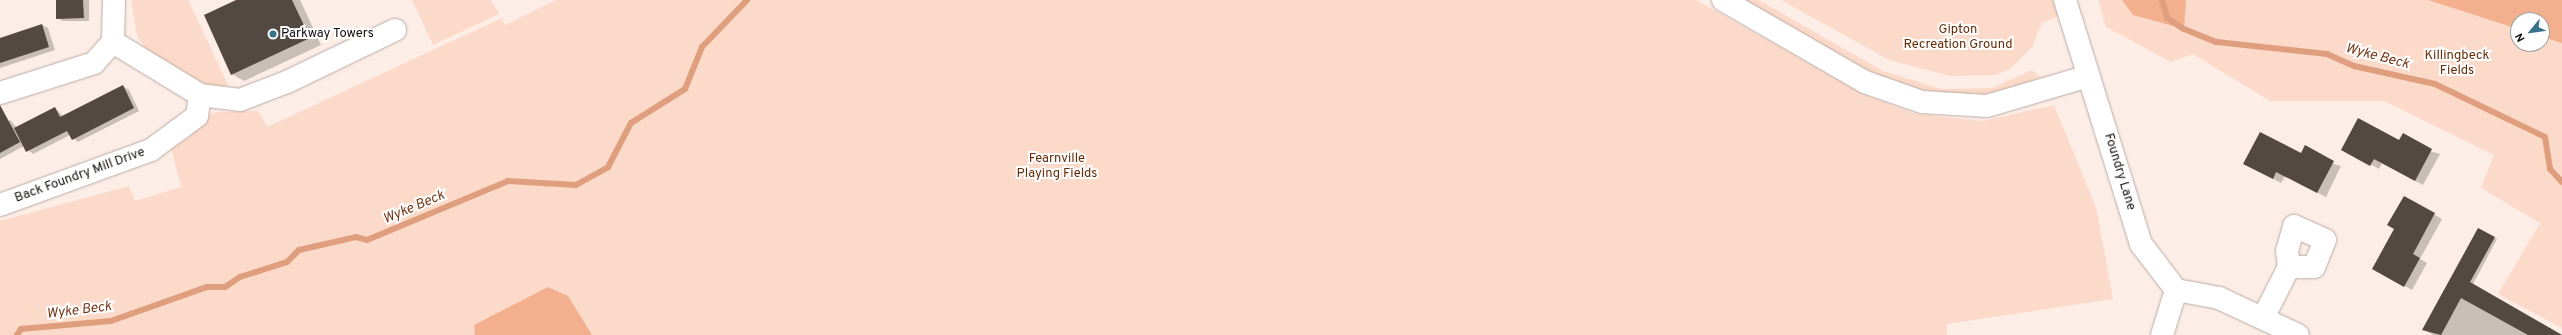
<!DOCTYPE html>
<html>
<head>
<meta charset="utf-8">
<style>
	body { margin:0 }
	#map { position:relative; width:2562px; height:335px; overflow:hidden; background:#fcede6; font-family:Overpass,sans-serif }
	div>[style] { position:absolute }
	.green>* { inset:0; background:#fcdaca }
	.forest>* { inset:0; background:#f2b08f }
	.shadow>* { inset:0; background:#0003 }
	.stream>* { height:6px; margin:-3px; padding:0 3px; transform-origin:3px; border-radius:3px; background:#df9f7e }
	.building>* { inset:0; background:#544842 }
	.roads { filter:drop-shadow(0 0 1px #baaca5) drop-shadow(0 0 1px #baaca5) }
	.minor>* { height:22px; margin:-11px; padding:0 11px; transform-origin:11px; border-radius:11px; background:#fff }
	.dots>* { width:11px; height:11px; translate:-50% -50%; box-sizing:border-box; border:2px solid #fff; border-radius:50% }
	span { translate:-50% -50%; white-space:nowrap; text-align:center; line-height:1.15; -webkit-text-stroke:4px #fff; paint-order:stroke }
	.park-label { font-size:13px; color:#652b05 }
	.poi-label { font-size:13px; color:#110d0a }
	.left { translate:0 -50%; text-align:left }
	.street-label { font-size:13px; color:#110d0a }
	.water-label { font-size:14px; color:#763a19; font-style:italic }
	.north { position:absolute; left:2510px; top:12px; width:40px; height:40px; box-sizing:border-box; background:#fff; border:1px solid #a09e9d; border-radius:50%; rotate:241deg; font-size:11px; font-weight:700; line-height:16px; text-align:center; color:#110d0a }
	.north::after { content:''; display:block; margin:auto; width:14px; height:18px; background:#38728b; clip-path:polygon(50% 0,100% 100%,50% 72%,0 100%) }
</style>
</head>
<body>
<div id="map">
	<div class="green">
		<i style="clip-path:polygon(131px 0,188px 0,228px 85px,218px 89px,201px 84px,148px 53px,137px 35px)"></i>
		<i style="clip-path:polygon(412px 0,491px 0,499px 14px,433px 45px)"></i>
		<i style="clip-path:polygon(556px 0,1696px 0,1865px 95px,1916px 114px,1983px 121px,2054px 105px,2096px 207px,2113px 299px,1947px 324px,1947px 335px,0 335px,0 221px,129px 186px,135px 201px,181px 187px,171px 148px,190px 137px,206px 116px,216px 112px,258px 111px,267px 127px,502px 18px,505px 25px)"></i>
		<i style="clip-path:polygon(1744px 0,1759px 0,1883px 71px,1942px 89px,1992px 88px,2032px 70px,2040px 77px,2016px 89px,1994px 95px,1942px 95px,1908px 88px,1853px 64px)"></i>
		<i style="clip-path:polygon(1781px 0,2053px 0,2059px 16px,2042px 23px,2032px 47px,2010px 69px,1995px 75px,1950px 76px,1889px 60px)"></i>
		<i style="clip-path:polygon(evenodd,2098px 0,2562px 0,2562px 328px,2498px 294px,2540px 223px,2481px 188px,2494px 155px,2384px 101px,2270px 101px,2193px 54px,2171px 62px,2106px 27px,2098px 0,2518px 20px,2542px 20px,2542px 44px,2518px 44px,2518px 20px)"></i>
	</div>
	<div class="forest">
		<i style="clip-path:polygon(2122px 0,2186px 0,2184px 29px,2133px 15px)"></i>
		<i style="clip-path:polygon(2428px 0,2562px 0,2562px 43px,2542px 37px,2542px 20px,2518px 20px,2518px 29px)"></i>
		<i style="clip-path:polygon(548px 287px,568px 296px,592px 335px,475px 335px,474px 325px)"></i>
	</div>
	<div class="shadow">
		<i style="clip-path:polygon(57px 0,89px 0,89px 21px,63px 21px,57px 18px)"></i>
		<i style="clip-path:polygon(239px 0,300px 0,321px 45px,244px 81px,232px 74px)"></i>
		<i style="clip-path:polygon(42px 25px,48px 28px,55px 50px,0 68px,0 39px)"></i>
		<i style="clip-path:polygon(123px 86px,129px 90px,139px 111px,78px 142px,70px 135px,33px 154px,24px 146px,0 159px,0 125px,10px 120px,17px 128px,55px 108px,63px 116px)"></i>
		<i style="clip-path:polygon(2399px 142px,2440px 154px,2423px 185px,2382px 163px,2379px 169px,2343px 149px)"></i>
		<i style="clip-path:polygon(2301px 154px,2341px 166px,2326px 197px,2285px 176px,2281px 183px,2253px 168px)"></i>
		<i style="clip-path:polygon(2404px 197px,2442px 219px,2420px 259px,2427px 263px,2412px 290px,2373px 268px,2396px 228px)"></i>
		<i style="clip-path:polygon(2478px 229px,2497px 239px,2473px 284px,2562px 335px,2433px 335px,2423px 329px)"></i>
	</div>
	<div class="stream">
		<i style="left:2162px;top:0;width:19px;rotate:74deg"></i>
		<i style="left:2167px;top:18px;width:20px;rotate:33deg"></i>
		<i style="left:2184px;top:29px;width:35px;rotate:22deg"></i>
		<i style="left:2217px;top:42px;width:111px;rotate:6.2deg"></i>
		<i style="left:2327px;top:54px;width:30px;rotate:24deg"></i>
		<i style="left:2354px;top:66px;width:83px;rotate:12.5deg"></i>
		<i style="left:2435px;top:84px;width:122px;rotate:25.7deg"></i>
		<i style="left:2545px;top:137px;width:32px;rotate:81deg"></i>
		<i style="left:2550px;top:169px;width:18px;rotate:47deg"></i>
		<i style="left:17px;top:335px;width:7px;rotate:-56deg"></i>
		<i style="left:21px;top:329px;width:90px;rotate:-5.1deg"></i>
		<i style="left:111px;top:321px;width:102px;rotate:-19.5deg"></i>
		<i style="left:207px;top:287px;width:18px"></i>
		<i style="left:225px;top:287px;width:18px;rotate:-34deg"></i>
		<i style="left:240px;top:277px;width:49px;rotate:-17.7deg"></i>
		<i style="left:287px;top:262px;width:17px;rotate:-45deg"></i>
		<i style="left:299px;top:250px;width:58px;rotate:-12.8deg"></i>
		<i style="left:356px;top:237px;width:11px;rotate:15deg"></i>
		<i style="left:367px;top:240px;width:153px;rotate:-22.7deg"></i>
		<i style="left:508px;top:181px;width:68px;rotate:3.4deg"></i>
		<i style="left:576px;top:185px;width:37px;rotate:-29deg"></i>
		<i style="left:608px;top:167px;width:50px;rotate:-62.4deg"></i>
		<i style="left:631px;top:123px;width:64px;rotate:-32.2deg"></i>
		<i style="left:685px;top:89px;width:45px;rotate:-68deg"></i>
		<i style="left:702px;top:47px;width:65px;rotate:-46.2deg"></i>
	</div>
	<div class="building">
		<i style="clip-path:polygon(56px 0,83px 0,84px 18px,56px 19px)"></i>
		<i style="clip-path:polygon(236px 0,292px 0,310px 38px,231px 75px,204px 15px)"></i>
		<i style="clip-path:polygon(42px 24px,49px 47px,0 63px,0 38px)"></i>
		<i style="clip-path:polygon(123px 85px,134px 108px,72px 140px,67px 131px,26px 152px,14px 128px,55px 107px,60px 117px)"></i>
		<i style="clip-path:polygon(0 105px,20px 142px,0 153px)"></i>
		<i style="clip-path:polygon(2358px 118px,2399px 140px,2403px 133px,2432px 149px,2415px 181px,2374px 159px,2370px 166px,2341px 150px)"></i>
		<i style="clip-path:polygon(2260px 132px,2301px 153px,2305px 145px,2334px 161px,2317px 193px,2276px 172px,2273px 179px,2243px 164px)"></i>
		<i style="clip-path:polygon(2404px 196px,2435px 213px,2413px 254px,2420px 258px,2404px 287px,2372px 269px,2394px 229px,2387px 225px)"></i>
		<i style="clip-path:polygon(2478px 228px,2495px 237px,2470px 282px,2562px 335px,2528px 335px,2461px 298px,2441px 335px,2422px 330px)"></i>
	</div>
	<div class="roads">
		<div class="minor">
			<i style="left:114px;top:0;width:42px;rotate:91.4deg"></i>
			<i style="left:113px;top:42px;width:102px;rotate:31.3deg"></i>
			<i style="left:200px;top:95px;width:40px;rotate:7.1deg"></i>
			<i style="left:240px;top:100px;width:50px;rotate:-21deg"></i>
			<i style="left:287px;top:82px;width:120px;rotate:-25.7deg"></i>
			<i style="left:1723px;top:0;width:164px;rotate:30deg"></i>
			<i style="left:1865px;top:82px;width:60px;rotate:19.3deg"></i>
			<i style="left:1922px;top:102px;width:65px;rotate:3.5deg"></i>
			<i style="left:1987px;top:106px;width:106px;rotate:-16.4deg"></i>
			<i style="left:2065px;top:0;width:256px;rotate:72.7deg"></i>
			<i style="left:2141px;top:244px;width:58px;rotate:52.7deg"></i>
			<i style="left:0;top:93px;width:99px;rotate:-17.7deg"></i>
			<i style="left:94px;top:63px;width:28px;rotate:-48deg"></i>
			<i style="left:0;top:205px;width:161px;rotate:-20deg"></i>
			<i style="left:151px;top:150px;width:57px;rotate:-36.5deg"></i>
			<i style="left:197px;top:116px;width:21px;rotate:-82deg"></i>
			<i style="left:2176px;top:290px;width:44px;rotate:10.5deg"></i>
			<i style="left:2219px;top:298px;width:87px;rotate:25.1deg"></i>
			<i style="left:2264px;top:316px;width:55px;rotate:-63deg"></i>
			<i style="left:2289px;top:267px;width:16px;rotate:-97deg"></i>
			<i style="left:2287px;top:251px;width:26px;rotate:-74deg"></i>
			<i style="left:2294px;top:226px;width:34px;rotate:24deg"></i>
			<i style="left:2325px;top:240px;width:29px;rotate:112deg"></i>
			<i style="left:2314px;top:267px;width:25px;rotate:180deg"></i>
			<i style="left:2162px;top:335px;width:47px;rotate:-72.7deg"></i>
		</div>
	</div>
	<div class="dots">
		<i style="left:273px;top:34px;background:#38728b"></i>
	</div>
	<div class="park-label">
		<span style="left:1958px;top:38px">Gipton<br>Recreation Ground</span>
		<span style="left:2457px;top:64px">Killingbeck<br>Fields</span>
		<span style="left:1057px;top:167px">Fearnville<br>Playing Fields</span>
	</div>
	<div class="poi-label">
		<span class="left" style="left:281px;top:34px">Parkway Towers</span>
	</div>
	<div class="street-label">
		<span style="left:2119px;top:172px;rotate:73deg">Foundry Lane</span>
		<span style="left:80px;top:176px;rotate:-20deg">Back Foundry Mill Drive</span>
	</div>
	<div class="water-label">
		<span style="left:2377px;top:57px;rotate:15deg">Wyke Beck</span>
		<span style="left:414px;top:208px;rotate:-23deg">Wyke Beck</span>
		<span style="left:79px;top:311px;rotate:-7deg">Wyke Beck</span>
	</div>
	<div class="north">N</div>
</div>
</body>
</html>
